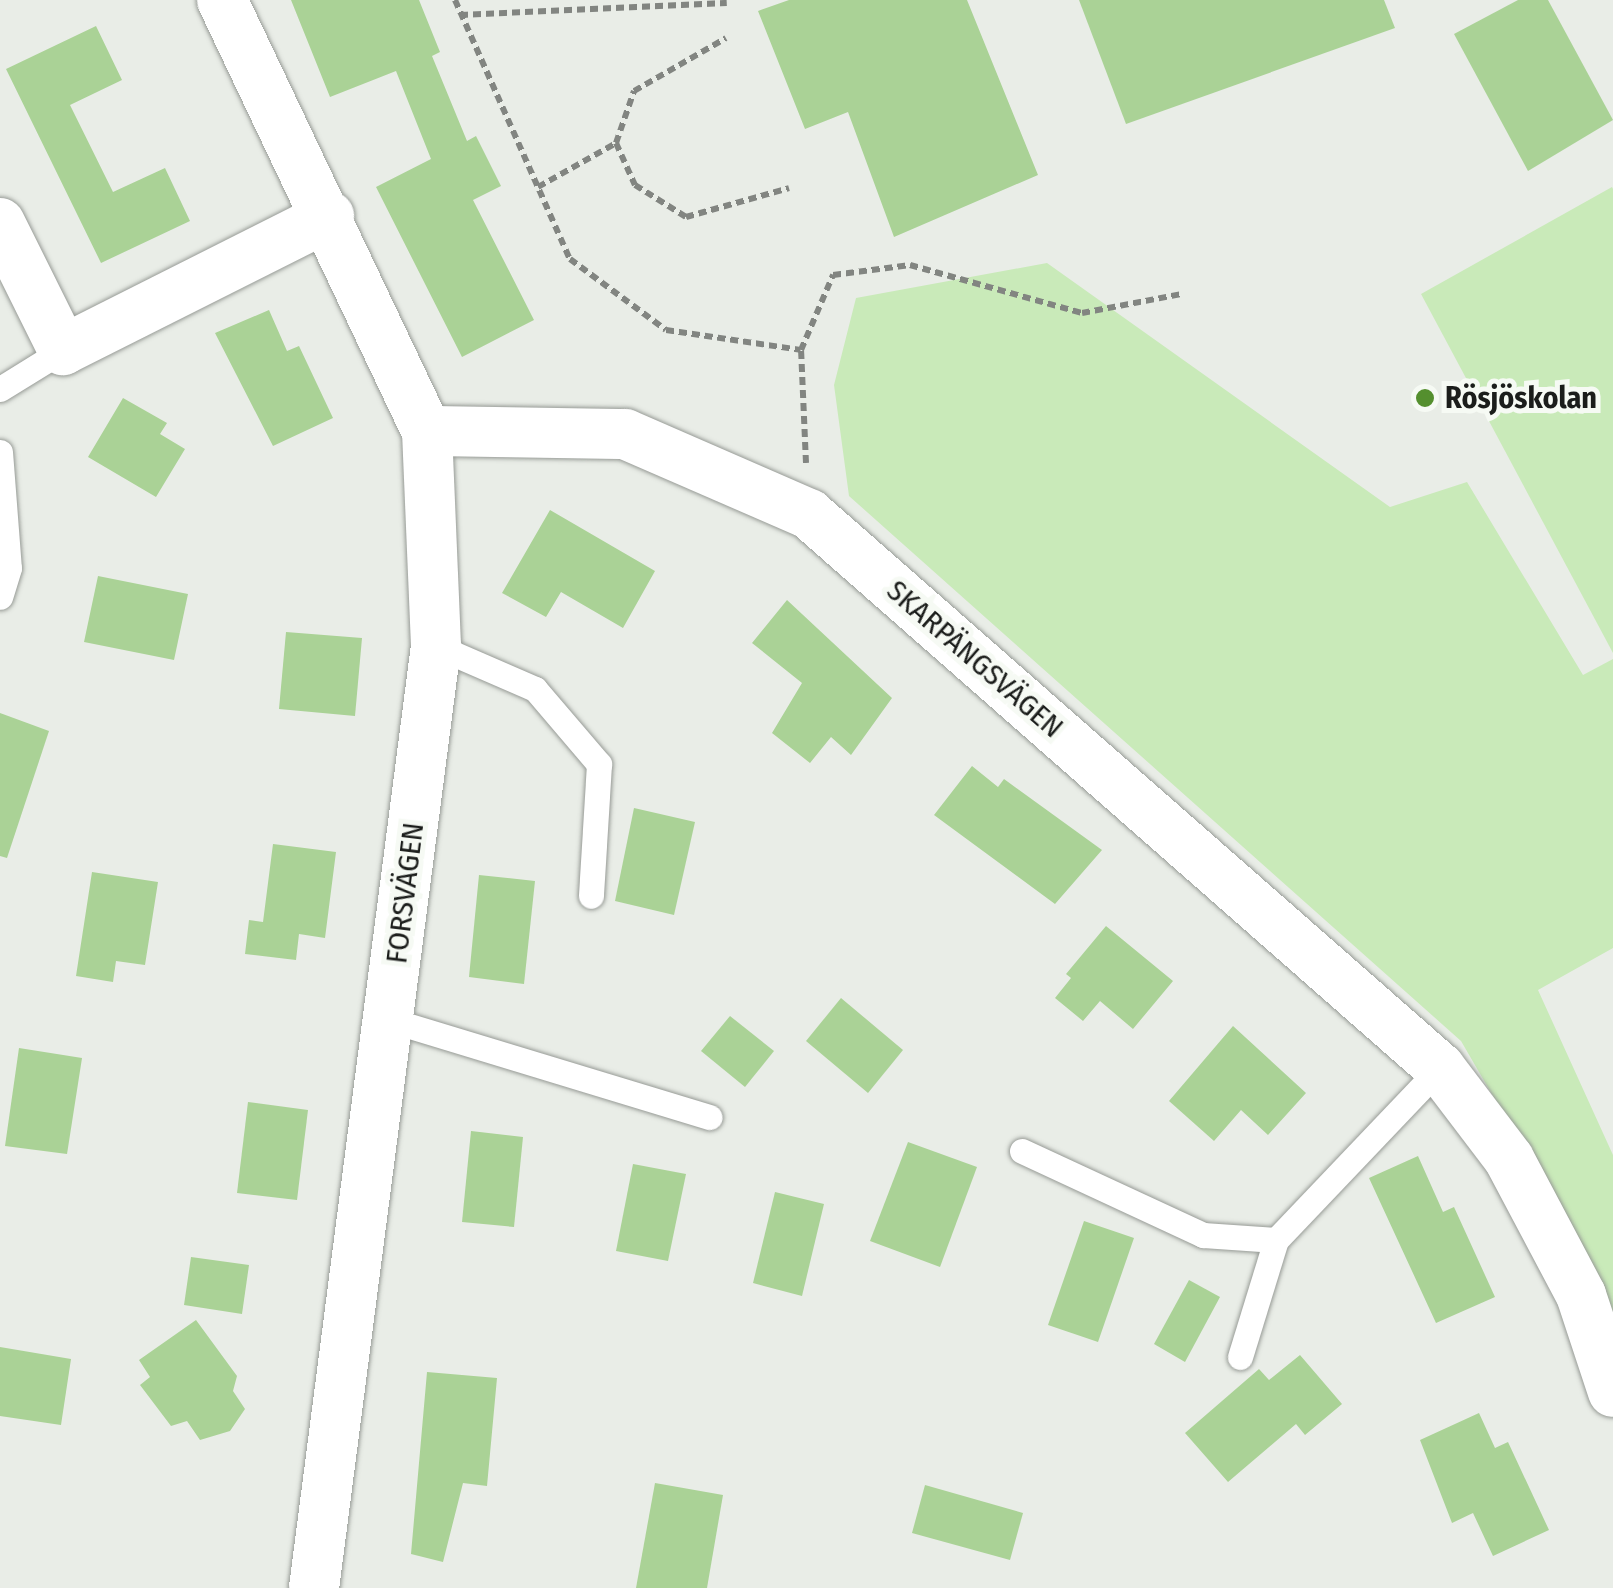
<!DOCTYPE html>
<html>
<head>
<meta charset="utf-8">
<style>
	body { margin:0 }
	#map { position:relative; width:1613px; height:1588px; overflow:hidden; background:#e9ede7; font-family:"Fira Sans Condensed",sans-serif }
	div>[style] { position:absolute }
	.green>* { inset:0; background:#c9eab9 }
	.building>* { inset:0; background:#aad296 }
	.path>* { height:6px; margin-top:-3px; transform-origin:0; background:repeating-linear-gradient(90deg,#828581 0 8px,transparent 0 13px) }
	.roads { filter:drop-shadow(0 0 2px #979b96) drop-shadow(0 0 2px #979b96) }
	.lane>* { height:25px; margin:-12.5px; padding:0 12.5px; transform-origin:12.5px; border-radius:12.5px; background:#fff }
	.street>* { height:50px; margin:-25px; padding:0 25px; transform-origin:25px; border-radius:25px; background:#fff }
	.dots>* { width:28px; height:28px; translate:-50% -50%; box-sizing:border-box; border:5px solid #f6faf4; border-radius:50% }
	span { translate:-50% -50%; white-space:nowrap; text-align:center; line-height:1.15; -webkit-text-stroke:10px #f6faf4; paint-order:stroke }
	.poi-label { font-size:30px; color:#1b1d1b; font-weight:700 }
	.left { translate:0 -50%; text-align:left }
	.street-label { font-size:30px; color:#1b1d1b }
</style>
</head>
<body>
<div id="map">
	<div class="green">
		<i style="clip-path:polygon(1612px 187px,1613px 189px,1613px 653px,1421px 294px)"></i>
		<i style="clip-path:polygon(1047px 263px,1390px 507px,1467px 482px,1583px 675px,1613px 659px,1613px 948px,1538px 990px,1613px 1155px,1613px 1334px,1573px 1234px,1461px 1041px,849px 496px,834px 385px,856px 298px)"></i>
	</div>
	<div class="building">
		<i style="clip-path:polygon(291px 0,419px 0,440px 52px,432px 56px,467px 141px,476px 136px,501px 186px,473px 200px,534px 320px,462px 357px,376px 187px,431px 159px,396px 71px,330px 97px)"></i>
		<i style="clip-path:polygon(789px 0,967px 0,1038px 175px,894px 237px,848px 112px,805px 129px,758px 11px)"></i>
		<i style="clip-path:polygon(1079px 0,1384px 0,1395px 28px,1126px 124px)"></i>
		<i style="clip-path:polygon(1518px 0,1548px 0,1613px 120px,1528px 171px,1454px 34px)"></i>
		<i style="clip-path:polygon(96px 26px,122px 80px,70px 105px,113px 192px,165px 168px,190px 221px,101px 263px,6px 69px)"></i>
		<i style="clip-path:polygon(269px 310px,287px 351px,299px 346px,333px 418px,273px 446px,215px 333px)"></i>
		<i style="clip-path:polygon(123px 398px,167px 423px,160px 434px,185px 449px,156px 497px,88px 457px)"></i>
		<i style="clip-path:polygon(550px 510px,655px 571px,623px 628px,561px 592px,546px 617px,502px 593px)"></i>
		<i style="clip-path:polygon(98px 576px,188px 594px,174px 660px,84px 642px)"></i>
		<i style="clip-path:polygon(787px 600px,892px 698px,851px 755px,831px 737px,810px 763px,772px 733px,802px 683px,752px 643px)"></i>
		<i style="clip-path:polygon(286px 632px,362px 638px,355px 716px,279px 709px)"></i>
		<i style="clip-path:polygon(0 713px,49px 731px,7px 858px,0 856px)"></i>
		<i style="clip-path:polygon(972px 766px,998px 787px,1004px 779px,1102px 850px,1055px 904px,934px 815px)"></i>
		<i style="clip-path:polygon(634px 808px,695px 822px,674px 915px,615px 901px)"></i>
		<i style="clip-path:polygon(273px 844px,336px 852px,325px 938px,299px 934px,296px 960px,245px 954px,249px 920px,263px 922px)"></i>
		<i style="clip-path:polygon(92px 872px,158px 882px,145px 965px,116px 961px,113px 982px,76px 976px)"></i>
		<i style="clip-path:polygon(479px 875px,535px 881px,524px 984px,469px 977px)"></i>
		<i style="clip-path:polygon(1106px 926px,1173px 981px,1133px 1029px,1100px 1001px,1083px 1021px,1055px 998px,1071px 978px,1066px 974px)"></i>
		<i style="clip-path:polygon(841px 998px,903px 1050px,868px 1093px,806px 1041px)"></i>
		<i style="clip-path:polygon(730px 1016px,774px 1051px,745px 1087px,701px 1051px)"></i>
		<i style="clip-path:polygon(1233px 1026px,1306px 1093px,1268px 1135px,1241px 1110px,1214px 1141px,1169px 1101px)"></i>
		<i style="clip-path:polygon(19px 1048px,82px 1058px,67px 1154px,5px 1146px)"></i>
		<i style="clip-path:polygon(248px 1102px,308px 1110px,297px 1200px,237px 1193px)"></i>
		<i style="clip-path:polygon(471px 1131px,523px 1137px,514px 1227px,462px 1222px)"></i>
		<i style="clip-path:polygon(908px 1142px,977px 1167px,940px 1267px,870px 1241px)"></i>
		<i style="clip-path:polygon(1418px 1156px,1443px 1212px,1454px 1207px,1495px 1297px,1436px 1323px,1369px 1178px)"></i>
		<i style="clip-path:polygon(633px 1164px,686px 1174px,668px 1261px,616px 1251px)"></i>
		<i style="clip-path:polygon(775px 1192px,824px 1204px,802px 1296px,753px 1283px)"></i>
		<i style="clip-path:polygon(1084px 1221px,1134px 1238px,1098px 1342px,1048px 1325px)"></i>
		<i style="clip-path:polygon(191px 1257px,249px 1265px,242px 1314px,184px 1305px)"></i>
		<i style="clip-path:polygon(1189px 1280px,1220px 1297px,1185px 1362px,1154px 1344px)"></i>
		<i style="clip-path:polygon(196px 1320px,237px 1376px,233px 1391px,245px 1409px,230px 1431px,200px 1440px,187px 1421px,171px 1426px,140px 1385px,150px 1377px,139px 1360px)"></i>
		<i style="clip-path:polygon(0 1347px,71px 1359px,61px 1425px,0 1416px)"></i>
		<i style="clip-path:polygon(1300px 1355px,1342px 1404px,1305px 1435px,1296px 1424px,1228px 1482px,1185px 1433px,1259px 1369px,1269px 1380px)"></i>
		<i style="clip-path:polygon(427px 1372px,497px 1378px,487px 1486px,463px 1483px,443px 1562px,411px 1554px)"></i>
		<i style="clip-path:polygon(1479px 1413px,1495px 1448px,1508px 1442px,1549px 1530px,1493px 1556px,1473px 1513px,1452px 1523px,1420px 1440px)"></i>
		<i style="clip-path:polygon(655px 1483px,723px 1495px,707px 1588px,636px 1588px)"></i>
		<i style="clip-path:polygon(925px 1485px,1023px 1513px,1010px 1560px,912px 1533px)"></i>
	</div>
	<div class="path">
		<i style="left:455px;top:0;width:283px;rotate:66.1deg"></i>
		<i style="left:570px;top:259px;width:119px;rotate:36.5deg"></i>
		<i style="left:666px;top:330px;width:136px;rotate:8.4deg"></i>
		<i style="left:460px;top:15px;width:267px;rotate:-2.6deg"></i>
		<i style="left:616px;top:143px;width:55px;rotate:-70.9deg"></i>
		<i style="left:634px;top:91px;width:106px;rotate:-29.9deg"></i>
		<i style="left:538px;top:187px;width:90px;rotate:-29.4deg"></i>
		<i style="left:616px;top:143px;width:46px;rotate:65.7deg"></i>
		<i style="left:635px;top:185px;width:60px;rotate:32.1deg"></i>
		<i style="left:686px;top:217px;width:107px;rotate:-15.7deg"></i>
		<i style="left:806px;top:463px;width:113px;rotate:-92.5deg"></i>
		<i style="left:801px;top:350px;width:82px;rotate:-66.9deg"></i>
		<i style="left:833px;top:275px;width:78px;rotate:-7.4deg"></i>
		<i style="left:910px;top:265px;width:179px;rotate:15.6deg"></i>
		<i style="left:1082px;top:313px;width:102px;rotate:-10.8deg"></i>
	</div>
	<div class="roads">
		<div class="lane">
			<i style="left:0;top:389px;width:74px;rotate:-31.8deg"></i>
			<i style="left:0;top:452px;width:116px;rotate:85.6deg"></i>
			<i style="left:9px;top:568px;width:30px;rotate:107deg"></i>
			<i style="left:436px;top:646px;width:108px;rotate:23.5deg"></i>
			<i style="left:535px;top:689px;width:99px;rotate:49.5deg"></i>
			<i style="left:599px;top:764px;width:132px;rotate:93.5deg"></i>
			<i style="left:390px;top:1020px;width:334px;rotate:16.9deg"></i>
			<i style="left:1022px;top:1151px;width:200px;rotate:24.9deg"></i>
			<i style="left:1203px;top:1235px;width:73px;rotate:3.9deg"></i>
			<i style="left:1276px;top:1240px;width:238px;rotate:-46.4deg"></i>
			<i style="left:1240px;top:1357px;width:122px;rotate:-72.9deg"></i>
		</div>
		<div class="street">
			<i style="left:222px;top:0;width:477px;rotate:64.6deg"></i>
			<i style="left:427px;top:431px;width:215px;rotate:87.6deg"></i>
			<i style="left:436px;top:646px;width:950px;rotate:97.38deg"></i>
			<i style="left:0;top:223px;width:142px;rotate:63.6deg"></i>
			<i style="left:63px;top:350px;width:298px;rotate:-26.7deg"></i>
			<i style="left:427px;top:431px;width:198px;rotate:0.9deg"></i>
			<i style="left:625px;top:434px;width:201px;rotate:23.5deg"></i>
			<i style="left:809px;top:514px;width:840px;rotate:41.28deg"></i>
			<i style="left:1440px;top:1068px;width:114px;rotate:52.8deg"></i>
			<i style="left:1509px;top:1159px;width:154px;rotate:62.1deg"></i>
			<i style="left:1581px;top:1295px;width:102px;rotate:71.7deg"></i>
		</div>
	</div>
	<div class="dots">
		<i style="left:1425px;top:398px;background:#548f2e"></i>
	</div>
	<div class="poi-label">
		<span class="left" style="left:1445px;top:398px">Rösjöskolan</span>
	</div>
	<div class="street-label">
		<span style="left:975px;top:659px;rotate:41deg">SKARPÄNGSVÄGEN</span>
		<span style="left:405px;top:893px;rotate:-83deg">FORSVÄGEN</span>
	</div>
</div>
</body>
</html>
